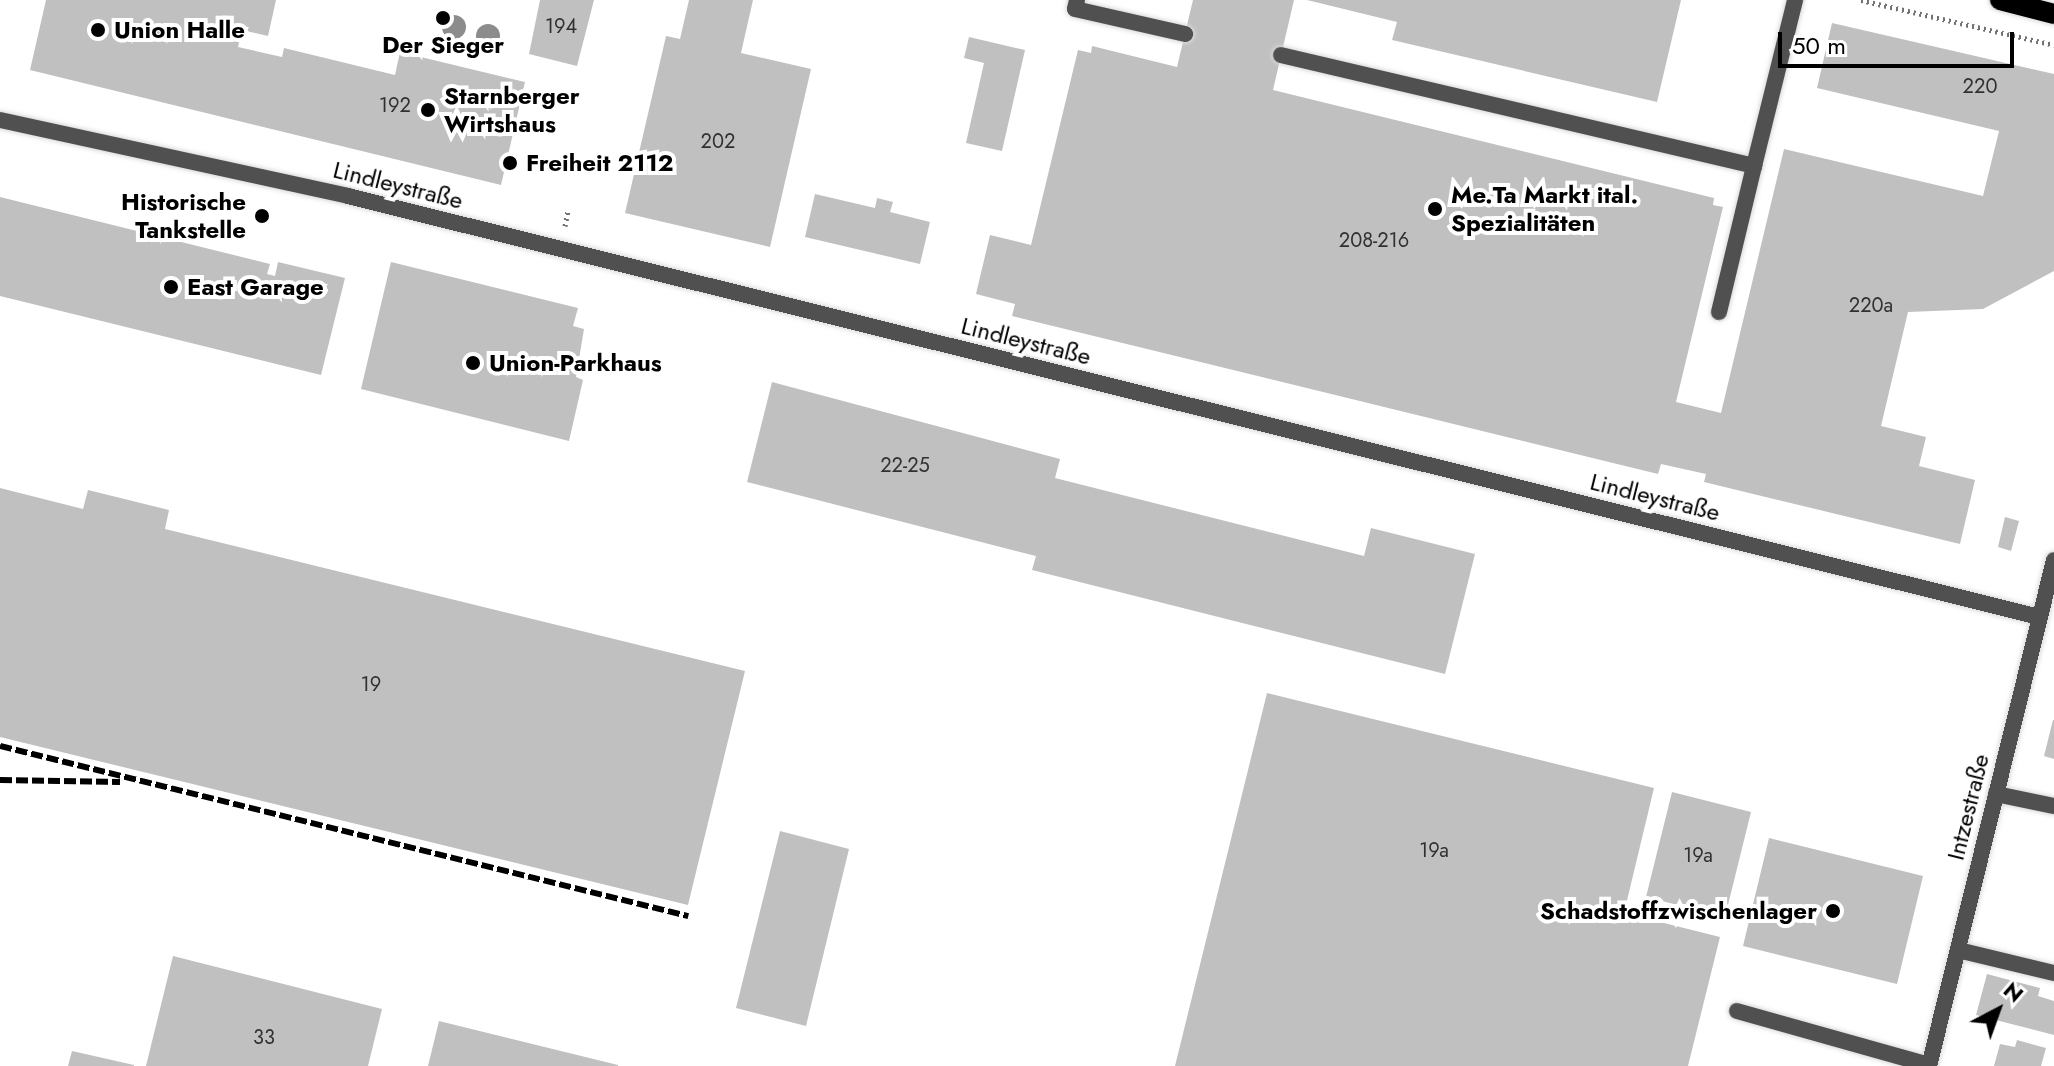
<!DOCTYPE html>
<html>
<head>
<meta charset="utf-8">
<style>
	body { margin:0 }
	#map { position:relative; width:2054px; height:1066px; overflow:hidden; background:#fff; font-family:Jost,sans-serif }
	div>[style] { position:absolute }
	.building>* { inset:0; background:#c0c0c0 }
	.path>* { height:5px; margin-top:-2.5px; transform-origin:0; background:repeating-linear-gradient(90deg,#727272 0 2px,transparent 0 6px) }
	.roads { filter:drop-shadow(0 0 2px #dbdbdb) drop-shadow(0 0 2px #dbdbdb) }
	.lane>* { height:16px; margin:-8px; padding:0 8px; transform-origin:8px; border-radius:8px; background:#505050 }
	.street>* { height:16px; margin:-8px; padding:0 8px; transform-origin:8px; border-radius:8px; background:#505050 }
	.primary>* { height:20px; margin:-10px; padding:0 10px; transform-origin:10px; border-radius:10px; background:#000 }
	.rail>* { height:6px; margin-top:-3px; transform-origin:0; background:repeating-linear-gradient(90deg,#000 0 12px,transparent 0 16px) }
	.trees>* { width:24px; height:24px; margin:-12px; border-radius:50%; background:#8c8c8c }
	.dots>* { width:22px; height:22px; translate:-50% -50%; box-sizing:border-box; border:4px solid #fff; border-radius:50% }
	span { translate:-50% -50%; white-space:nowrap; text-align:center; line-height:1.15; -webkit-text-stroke:8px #fff; paint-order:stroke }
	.number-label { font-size:20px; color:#303030 }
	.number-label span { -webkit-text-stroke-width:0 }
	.poi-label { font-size:24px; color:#000; font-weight:700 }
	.left { translate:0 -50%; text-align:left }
	.right { translate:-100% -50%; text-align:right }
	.street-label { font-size:24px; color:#000 }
	.north { position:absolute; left:1958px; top:970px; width:80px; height:80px; -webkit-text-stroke:6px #fff; paint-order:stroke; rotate:41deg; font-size:22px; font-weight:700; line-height:32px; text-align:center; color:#000 }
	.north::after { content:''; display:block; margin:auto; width:28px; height:36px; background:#000; clip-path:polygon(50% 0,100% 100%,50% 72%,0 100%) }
	.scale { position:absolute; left:1778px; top:32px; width:236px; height:36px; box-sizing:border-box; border:4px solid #000; border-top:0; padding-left:10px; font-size:24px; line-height:28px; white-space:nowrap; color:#000; -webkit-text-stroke:6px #fff; paint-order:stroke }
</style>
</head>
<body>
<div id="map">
	<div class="building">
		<i style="clip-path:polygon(46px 0,276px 0,268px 36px,242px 30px,238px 47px,282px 57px,284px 48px,395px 75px,400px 52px,525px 82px,501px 185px,30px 70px)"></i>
		<i style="clip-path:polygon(540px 0,594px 0,577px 66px,529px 54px)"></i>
		<i style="clip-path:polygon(689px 0,753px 0,741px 53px,811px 69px,770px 247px,625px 213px,666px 36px,680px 39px)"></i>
		<i style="clip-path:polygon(1193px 0,1294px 0,1273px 90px,1714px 198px,1713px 205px,1723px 207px,1676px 402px,1721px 413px,1784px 149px,1983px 196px,1999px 131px,1817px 88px,1832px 23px,2054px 74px,2054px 271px,1983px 309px,1908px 312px,1881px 426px,1926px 437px,1919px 466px,1975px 480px,1960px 544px,1704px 482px,1706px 474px,1661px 464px,1658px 474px,1012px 316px,1015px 304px,976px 294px,990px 235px,1031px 245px,1078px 50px,1091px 53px,1092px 46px,1177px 67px)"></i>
		<i style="clip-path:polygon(1307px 0,1681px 0,1657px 102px,1392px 40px,1397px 22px)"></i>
		<i style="clip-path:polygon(969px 37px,1025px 50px,1002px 151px,966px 143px,984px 63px,964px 58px)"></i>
		<i style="clip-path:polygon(815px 194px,875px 208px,877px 198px,893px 202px,890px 212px,930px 222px,920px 264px,805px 237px)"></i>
		<i style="clip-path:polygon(0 197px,270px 264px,267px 274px,275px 276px,278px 262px,345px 278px,321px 375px,0 296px)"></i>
		<i style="clip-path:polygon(391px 262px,578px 308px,573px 326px,584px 329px,576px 377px,583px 380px,569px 441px,361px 389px)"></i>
		<i style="clip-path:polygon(772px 382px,1060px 459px,1055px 478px,1364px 556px,1371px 528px,1475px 554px,1445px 674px,1032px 570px,1036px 556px,747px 482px)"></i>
		<i style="clip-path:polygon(0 488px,83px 509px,88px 490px,169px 510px,165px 529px,745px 671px,688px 905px,0 737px)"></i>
		<i style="clip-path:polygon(2005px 517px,2019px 521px,2011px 551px,1998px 547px)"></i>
		<i style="clip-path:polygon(1267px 693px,1654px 788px,1624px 913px,1720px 937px,1688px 1066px,1175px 1066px)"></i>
		<i style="clip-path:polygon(2053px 720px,2054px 720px,2054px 759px,2044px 756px)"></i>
		<i style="clip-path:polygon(1672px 792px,1751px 812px,1725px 917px,1646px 897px)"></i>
		<i style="clip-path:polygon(780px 831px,849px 849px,806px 1026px,736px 1008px)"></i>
		<i style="clip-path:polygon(1769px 838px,1923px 876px,1897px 984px,1743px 946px)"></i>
		<i style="clip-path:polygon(173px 956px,382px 1009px,368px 1066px,146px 1066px)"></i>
		<i style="clip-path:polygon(1987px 974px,2040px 988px,2038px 996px,2054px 1001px,2054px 1035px,1976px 1015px)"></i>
		<i style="clip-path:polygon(439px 1021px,618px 1065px,618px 1066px,428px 1066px)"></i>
		<i style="clip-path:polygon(2017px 1040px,2046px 1048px,2041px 1066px,1994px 1066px,2000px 1044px,2015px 1047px)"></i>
		<i style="clip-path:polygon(72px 1051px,134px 1065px,134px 1066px,68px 1066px)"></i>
	</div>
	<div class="path">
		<i style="left:1861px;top:0;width:198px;rotate:13.1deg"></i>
		<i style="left:565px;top:226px;width:15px;rotate:-79deg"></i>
	</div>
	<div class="roads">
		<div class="lane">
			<i style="left:1077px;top:0;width:9px;rotate:103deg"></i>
			<i style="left:1075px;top:9px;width:113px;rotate:12.8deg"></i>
			<i style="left:1281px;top:55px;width:486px;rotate:13.2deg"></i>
			<i style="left:1754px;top:166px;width:171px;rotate:-76.1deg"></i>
			<i style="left:1719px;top:312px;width:150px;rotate:-76.5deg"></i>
			<i style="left:1996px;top:794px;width:59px;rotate:11.7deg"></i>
			<i style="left:1958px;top:950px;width:99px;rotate:13.5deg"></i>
			<i style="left:1737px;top:1011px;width:199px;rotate:15.7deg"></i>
		</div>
		<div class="street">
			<i style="left:0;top:120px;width:356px;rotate:12.3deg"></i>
			<i style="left:348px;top:196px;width:1743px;rotate:13.98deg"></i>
			<i style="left:1929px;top:1066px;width:521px;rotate:-76.12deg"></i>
		</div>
		<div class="primary">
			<i style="left:2000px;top:0;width:56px;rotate:14.5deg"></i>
		</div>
	</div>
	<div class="rail">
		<i style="left:0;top:746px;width:709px;rotate:13.88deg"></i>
		<i style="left:0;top:780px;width:120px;rotate:1deg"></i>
	</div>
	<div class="trees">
		<i style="left:454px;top:27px"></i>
		<i style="left:488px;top:36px"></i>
	</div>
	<div class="dots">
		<i style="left:443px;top:18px;background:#000"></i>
		<i style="left:98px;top:30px;background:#000"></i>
		<i style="left:428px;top:110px;background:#000"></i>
		<i style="left:510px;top:163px;background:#000"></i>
		<i style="left:1435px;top:209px;background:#000"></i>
		<i style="left:262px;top:216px;background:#000"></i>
		<i style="left:171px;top:287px;background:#000"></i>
		<i style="left:473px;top:363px;background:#000"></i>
		<i style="left:1833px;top:911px;background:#000"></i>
	</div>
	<div class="number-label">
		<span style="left:561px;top:26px">194</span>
		<span style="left:1980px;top:86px">220</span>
		<span style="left:395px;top:105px">192</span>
		<span style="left:718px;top:141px">202</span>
		<span style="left:1374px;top:240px">208-216</span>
		<span style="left:1871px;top:305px">220a</span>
		<span style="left:905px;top:465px">22-25</span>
		<span style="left:371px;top:684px">19</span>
		<span style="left:1434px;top:850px">19a</span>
		<span style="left:1698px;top:855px">19a</span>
		<span style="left:264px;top:1037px">33</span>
	</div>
	<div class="poi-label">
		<span class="left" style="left:114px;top:30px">Union Halle</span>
		<span style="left:443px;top:45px">Der Sieger</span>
		<span class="left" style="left:444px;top:110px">Starnberger<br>Wirtshaus</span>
		<span class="left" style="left:526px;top:163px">Freiheit 2112</span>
		<span class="left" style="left:1451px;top:209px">Me.Ta Markt ital.<br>Spezialitäten</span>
		<span class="right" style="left:246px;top:216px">Historische<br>Tankstelle</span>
		<span class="left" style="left:187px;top:287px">East Garage</span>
		<span class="left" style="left:489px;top:363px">Union-Parkhaus</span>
		<span class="right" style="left:1817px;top:911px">Schadstoffzwischenlager</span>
	</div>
	<div class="street-label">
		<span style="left:398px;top:185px;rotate:14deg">Lindleystraße</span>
		<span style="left:1026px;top:341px;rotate:14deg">Lindleystraße</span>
		<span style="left:1655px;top:497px;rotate:14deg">Lindleystraße</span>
		<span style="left:1968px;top:807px;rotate:-76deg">Intzestraße</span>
	</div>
	<div class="north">N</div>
	<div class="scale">50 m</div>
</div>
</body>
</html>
